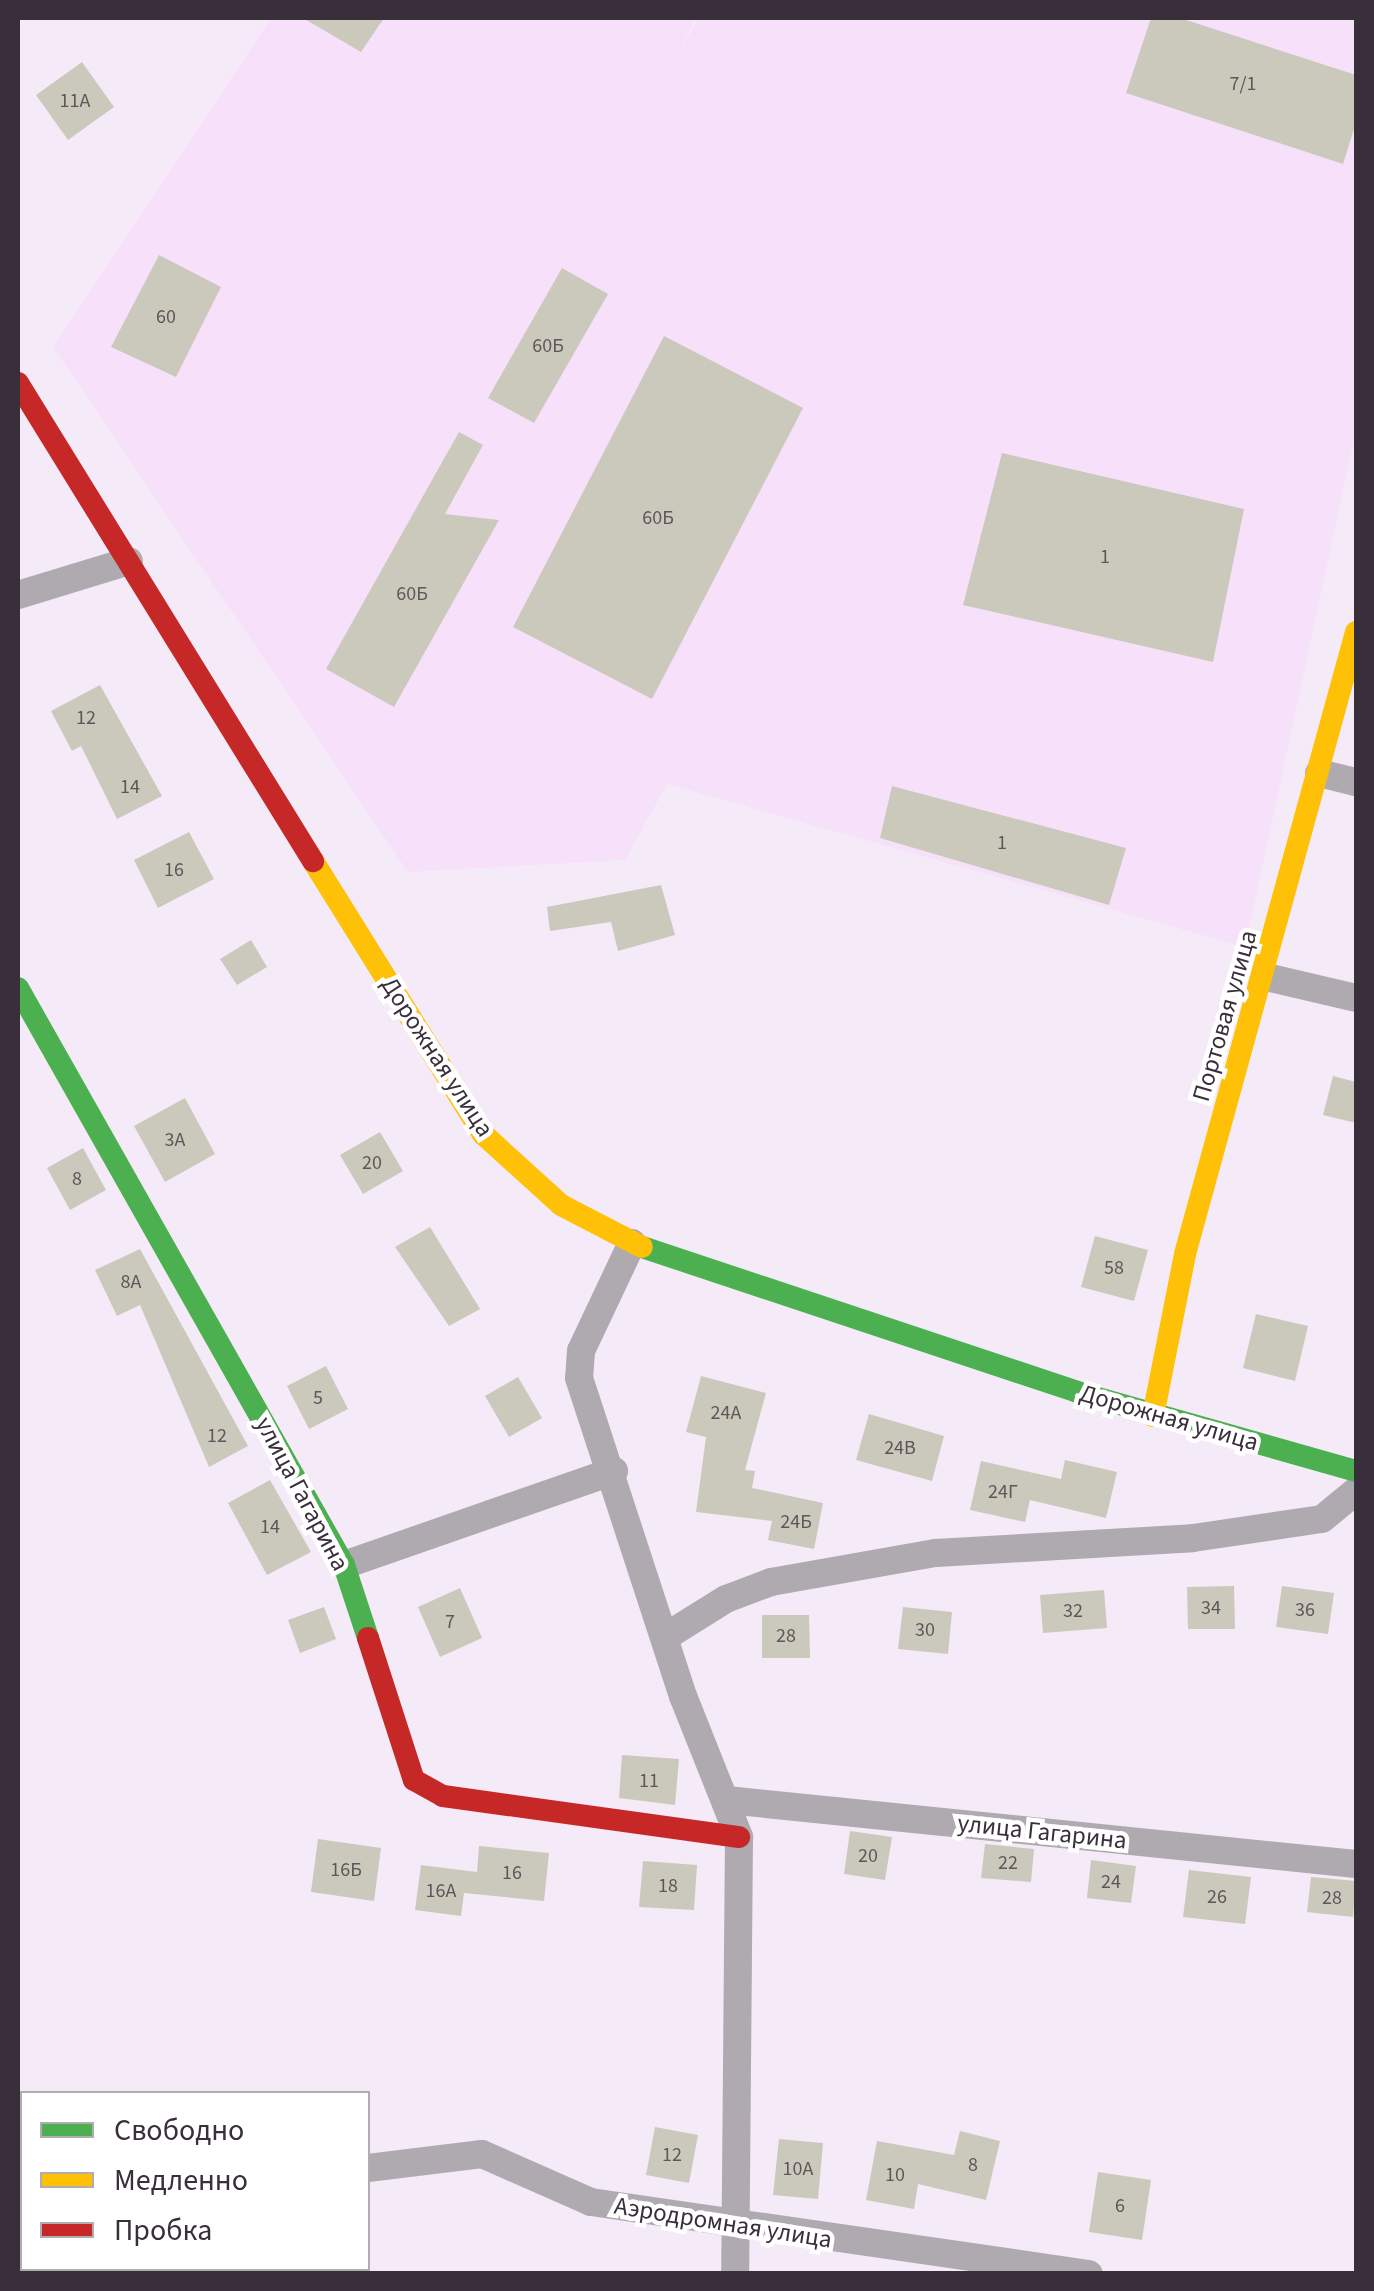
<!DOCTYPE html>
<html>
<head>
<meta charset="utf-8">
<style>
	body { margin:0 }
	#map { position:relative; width:1374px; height:2291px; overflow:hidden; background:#f5eaf7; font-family:"Source Sans 3",sans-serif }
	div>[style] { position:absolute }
	.built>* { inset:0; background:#f7e1fa }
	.building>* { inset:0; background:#cbc9bc }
	.street>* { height:28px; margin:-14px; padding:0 14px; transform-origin:14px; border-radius:14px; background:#afaab0 }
	.fast>* { height:22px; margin:-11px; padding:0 11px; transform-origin:11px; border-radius:11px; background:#4caf50 }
	.slow>* { height:22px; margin:-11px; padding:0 11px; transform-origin:11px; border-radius:11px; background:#ffc107 }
	.jam>* { height:22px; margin:-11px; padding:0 11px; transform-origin:11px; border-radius:11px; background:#c62828 }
	span { translate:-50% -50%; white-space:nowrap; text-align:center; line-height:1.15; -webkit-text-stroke:9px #fff; paint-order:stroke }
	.number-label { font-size:20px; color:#5e565a }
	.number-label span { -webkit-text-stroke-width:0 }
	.street-label { font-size:25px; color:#392f3a }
	.frame { position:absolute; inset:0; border:20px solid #392f3a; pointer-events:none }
	.legend { position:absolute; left:20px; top:2091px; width:350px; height:180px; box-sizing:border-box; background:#fff; border:2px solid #b0acb0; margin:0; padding:12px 18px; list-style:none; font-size:30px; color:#392f3a }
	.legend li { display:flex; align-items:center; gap:20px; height:50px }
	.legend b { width:50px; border:2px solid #b0acb0 }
</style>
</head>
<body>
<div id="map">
	<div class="built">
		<i style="clip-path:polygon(271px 18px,695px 18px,677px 57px,698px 18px,1356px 18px,1356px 430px,1245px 947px,667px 784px,625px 860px,408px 872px,53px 347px)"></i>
	</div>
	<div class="building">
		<i style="clip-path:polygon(303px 18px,384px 18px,361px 52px)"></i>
		<i style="clip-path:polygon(1151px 18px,1180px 18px,1356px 75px,1356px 123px,1343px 164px,1126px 93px)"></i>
		<i style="clip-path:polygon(82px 62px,114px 107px,68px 140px,36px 95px)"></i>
		<i style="clip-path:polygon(159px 255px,221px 287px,176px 377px,111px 347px)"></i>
		<i style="clip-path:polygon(562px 268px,608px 294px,534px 423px,488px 398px)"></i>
		<i style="clip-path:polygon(664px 336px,803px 408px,652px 699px,513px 627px)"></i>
		<i style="clip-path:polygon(459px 432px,483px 445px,445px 514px,499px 520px,394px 707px,326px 669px)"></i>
		<i style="clip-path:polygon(1002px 453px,1244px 509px,1213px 662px,963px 605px)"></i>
		<i style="clip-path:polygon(100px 685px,162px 796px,117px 819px,81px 746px,72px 751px,51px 711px)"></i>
		<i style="clip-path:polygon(892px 786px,1126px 848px,1109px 905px,880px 838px)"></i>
		<i style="clip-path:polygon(189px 832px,214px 879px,158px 908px,134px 860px)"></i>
		<i style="clip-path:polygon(661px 885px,675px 935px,618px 951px,611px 922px,550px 931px,547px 907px)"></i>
		<i style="clip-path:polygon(251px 940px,267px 967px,237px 985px,220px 959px)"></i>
		<i style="clip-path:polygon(1333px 1076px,1356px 1082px,1356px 1123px,1323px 1115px)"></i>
		<i style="clip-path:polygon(185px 1098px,215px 1154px,165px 1182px,134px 1126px)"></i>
		<i style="clip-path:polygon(380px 1132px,403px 1171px,363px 1194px,340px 1155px)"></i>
		<i style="clip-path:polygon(83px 1148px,106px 1190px,70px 1210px,47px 1168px)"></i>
		<i style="clip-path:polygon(430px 1227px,480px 1309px,449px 1326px,395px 1247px)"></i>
		<i style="clip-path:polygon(1095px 1236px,1148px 1250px,1134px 1301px,1081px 1287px)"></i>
		<i style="clip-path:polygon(140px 1249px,248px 1446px,209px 1467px,140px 1305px,117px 1316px,95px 1270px)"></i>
		<i style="clip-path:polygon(1256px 1314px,1308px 1326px,1295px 1381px,1243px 1368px)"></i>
		<i style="clip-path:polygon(326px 1366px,348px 1409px,309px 1429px,287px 1386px)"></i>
		<i style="clip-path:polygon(701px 1376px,766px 1393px,745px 1470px,755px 1471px,752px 1488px,823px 1503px,814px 1549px,768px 1540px,772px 1521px,696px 1512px,706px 1437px,686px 1432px)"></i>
		<i style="clip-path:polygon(518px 1377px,542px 1418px,509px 1437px,485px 1396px)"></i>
		<i style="clip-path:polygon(869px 1414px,944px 1436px,932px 1481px,856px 1460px)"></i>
		<i style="clip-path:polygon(1065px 1460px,1117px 1472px,1106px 1518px,1030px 1500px,1025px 1522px,970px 1510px,981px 1461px,1061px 1479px)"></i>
		<i style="clip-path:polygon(270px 1480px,311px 1552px,267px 1575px,228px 1503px)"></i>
		<i style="clip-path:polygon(1234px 1586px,1235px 1629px,1188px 1629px,1187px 1587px)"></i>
		<i style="clip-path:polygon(1282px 1586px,1334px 1593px,1328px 1634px,1276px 1627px)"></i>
		<i style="clip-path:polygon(460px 1588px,482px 1638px,440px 1657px,418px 1607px)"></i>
		<i style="clip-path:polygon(1104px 1590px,1107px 1628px,1043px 1633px,1040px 1595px)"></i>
		<i style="clip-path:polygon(324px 1607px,336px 1639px,300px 1653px,288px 1620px)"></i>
		<i style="clip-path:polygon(903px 1607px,952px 1612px,948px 1654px,898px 1649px)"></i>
		<i style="clip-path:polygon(762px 1615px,809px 1615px,810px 1658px,762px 1658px)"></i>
		<i style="clip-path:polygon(622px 1755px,679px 1759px,675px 1805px,619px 1798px)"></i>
		<i style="clip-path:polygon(850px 1831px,892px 1837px,885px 1880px,844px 1874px)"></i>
		<i style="clip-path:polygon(318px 1839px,381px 1848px,374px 1901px,311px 1892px)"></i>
		<i style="clip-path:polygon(985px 1844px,1034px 1849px,1031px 1882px,981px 1878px)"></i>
		<i style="clip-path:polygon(479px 1846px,549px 1853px,544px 1901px,464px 1893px,461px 1916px,415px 1910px,421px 1865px,477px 1872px)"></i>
		<i style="clip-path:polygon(1091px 1860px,1136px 1866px,1131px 1903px,1087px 1898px)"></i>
		<i style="clip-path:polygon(643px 1861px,697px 1865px,694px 1910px,639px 1907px)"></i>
		<i style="clip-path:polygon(1189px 1870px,1251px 1877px,1245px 1924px,1183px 1917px)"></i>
		<i style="clip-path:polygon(1311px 1877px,1356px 1881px,1353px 1917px,1307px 1912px)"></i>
		<i style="clip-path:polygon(655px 2127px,698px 2135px,689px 2183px,646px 2175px)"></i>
		<i style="clip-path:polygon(960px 2131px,1000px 2141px,986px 2200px,918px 2184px,914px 2209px,866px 2200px,877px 2141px,954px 2155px)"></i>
		<i style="clip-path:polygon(779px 2139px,823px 2143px,818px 2199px,773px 2195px)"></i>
		<i style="clip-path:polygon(1098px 2172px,1151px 2180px,1142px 2240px,1089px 2232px)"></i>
	</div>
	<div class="street">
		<i style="left:18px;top:595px;width:116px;rotate:-17deg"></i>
		<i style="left:1319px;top:773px;width:38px;rotate:14deg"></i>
		<i style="left:1266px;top:977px;width:92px;rotate:13.1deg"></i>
		<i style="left:632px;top:1243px;width:119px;rotate:115.3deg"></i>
		<i style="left:581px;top:1351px;width:27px;rotate:94deg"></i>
		<i style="left:579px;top:1378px;width:335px;rotate:71.9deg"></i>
		<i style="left:683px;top:1696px;width:152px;rotate:68.3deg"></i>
		<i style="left:739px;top:1837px;width:437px;rotate:90.5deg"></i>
		<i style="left:344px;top:1565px;width:286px;rotate:-19.2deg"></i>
		<i style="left:665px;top:1637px;width:72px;rotate:-31.9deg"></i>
		<i style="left:726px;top:1599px;width:48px;rotate:-20.7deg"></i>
		<i style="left:771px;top:1582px;width:168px;rotate:-10deg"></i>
		<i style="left:936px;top:1553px;width:257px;rotate:-3.3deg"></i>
		<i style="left:1193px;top:1538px;width:130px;rotate:-8.4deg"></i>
		<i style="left:1322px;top:1519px;width:44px;rotate:-39.5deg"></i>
		<i style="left:727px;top:1800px;width:632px;rotate:5.81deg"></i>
		<i style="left:368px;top:2168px;width:115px;rotate:-7deg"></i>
		<i style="left:482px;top:2154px;width:119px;rotate:23.8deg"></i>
		<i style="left:591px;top:2202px;width:503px;rotate:8.23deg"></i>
	</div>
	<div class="fast">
		<i style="left:18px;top:988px;width:663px;rotate:60.53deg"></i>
		<i style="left:344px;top:1565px;width:77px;rotate:71.8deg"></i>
		<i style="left:642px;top:1247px;width:459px;rotate:18.4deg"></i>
		<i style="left:1077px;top:1392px;width:290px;rotate:15.8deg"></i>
	</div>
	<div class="slow">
		<i style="left:313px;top:861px;width:322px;rotate:58.1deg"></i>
		<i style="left:483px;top:1134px;width:105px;rotate:42.3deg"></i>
		<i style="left:561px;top:1205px;width:91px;rotate:27.4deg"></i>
		<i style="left:1153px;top:1416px;width:165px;rotate:-78.8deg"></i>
		<i style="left:1185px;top:1254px;width:645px;rotate:-74.63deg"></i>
	</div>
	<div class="jam">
		<i style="left:18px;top:383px;width:562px;rotate:58.32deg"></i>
		<i style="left:368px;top:1638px;width:149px;rotate:72.1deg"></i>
		<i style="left:414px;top:1780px;width:33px;rotate:29deg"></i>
		<i style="left:443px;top:1796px;width:299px;rotate:7.9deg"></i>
	</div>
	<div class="number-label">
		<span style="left:1243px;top:84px">7/1</span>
		<span style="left:75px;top:101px">11А</span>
		<span style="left:166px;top:317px">60</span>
		<span style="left:548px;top:346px">60Б</span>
		<span style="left:658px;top:518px">60Б</span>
		<span style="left:1105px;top:557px">1</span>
		<span style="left:412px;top:594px">60Б</span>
		<span style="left:86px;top:718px">12</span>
		<span style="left:130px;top:787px">14</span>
		<span style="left:1002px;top:843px">1</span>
		<span style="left:174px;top:870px">16</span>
		<span style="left:175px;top:1140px">3А</span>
		<span style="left:372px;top:1163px">20</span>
		<span style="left:77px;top:1179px">8</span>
		<span style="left:1114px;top:1268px">58</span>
		<span style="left:131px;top:1282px">8А</span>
		<span style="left:318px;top:1398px">5</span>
		<span style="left:726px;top:1413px">24А</span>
		<span style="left:217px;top:1436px">12</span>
		<span style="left:900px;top:1448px">24В</span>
		<span style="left:1003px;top:1492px">24Г</span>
		<span style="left:796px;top:1522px">24Б</span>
		<span style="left:270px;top:1527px">14</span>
		<span style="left:1211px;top:1608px">34</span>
		<span style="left:1305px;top:1610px">36</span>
		<span style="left:1073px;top:1611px">32</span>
		<span style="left:450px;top:1622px">7</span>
		<span style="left:925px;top:1630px">30</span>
		<span style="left:786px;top:1636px">28</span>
		<span style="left:649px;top:1781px">11</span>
		<span style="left:868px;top:1856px">20</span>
		<span style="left:1008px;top:1863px">22</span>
		<span style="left:346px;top:1870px">16Б</span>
		<span style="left:512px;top:1873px">16</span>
		<span style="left:1111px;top:1882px">24</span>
		<span style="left:668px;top:1886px">18</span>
		<span style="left:441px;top:1891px">16А</span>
		<span style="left:1217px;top:1897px">26</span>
		<span style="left:1332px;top:1898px">28</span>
		<span style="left:672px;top:2155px">12</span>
		<span style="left:973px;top:2165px">8</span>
		<span style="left:798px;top:2169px">10А</span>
		<span style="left:895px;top:2175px">10</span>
		<span style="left:1120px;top:2206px">6</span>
	</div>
	<div class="street-label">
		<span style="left:1225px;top:1016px;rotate:-74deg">Портовая улица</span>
		<span style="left:437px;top:1057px;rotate:57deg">Дорожная улица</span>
		<span style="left:1169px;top:1418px;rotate:16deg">Дорожная улица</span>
		<span style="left:302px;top:1494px;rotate:62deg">улица Гагарина</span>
		<span style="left:1042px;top:1832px;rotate:6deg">улица Гагарина</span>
		<span style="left:723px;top:2223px;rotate:9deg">Аэродромная улица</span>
	</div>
	<div class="frame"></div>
	<ul class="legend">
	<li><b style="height:12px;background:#4caf50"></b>Свободно</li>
	<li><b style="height:12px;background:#ffc107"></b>Медленно</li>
	<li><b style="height:12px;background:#c62828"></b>Пробка</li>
	</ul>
</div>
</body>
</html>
